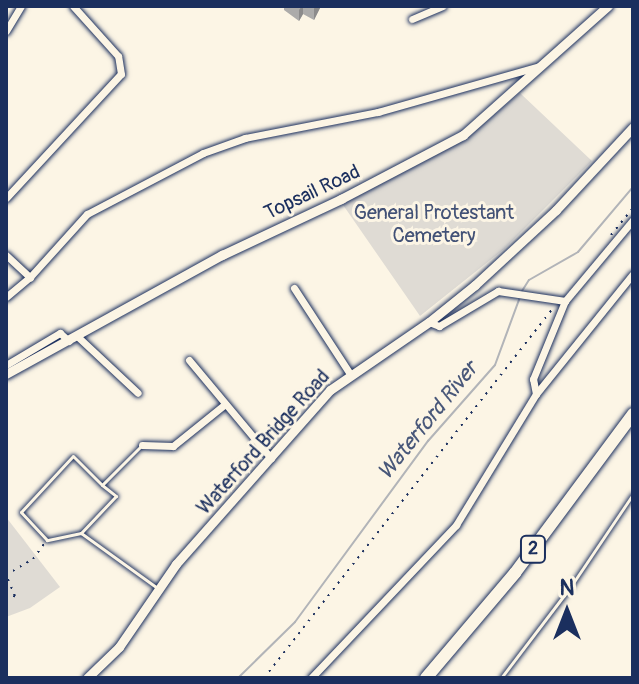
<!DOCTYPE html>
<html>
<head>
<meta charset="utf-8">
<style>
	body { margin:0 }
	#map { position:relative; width:639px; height:684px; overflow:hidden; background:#fcf5e5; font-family:Pangolin,sans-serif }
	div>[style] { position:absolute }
	.green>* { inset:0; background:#dfdbd4 }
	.stream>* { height:2px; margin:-1px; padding:0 1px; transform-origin:1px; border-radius:1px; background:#b2b4b8 }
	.path>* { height:2px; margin-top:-1px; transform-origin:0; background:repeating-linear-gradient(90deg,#1b2f5e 0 2px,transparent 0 8px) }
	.roads { filter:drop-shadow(0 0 2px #1b2f5e) drop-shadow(0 0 2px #1b2f5e) }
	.lane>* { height:3px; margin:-1.5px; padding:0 1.5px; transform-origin:1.5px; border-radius:1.5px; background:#fcf5e5 }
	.street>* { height:7px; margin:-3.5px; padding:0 3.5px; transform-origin:3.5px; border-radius:3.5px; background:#fcf5e5 }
	.secondary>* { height:9px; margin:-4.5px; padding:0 4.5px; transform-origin:4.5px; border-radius:4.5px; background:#fcf5e5 }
	.highway>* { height:12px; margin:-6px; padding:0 6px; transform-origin:6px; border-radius:6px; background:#fcf5e5 }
	.wall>* { inset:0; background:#acabaa }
	.shaded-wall>* { inset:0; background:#8c8b8b }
	span { translate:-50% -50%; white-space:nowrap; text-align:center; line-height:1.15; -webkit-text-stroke:6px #fcf5e5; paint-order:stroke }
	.shield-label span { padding:2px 6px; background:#fcf5e5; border:2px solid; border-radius:6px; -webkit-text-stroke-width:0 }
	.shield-label { font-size:18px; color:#1b2f5e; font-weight:700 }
	.street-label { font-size:20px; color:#1b2f5e }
	.park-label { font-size:20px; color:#425176 }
	.water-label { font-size:22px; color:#485779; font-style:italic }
	.frame { position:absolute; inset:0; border:8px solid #1b2f5e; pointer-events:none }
	.north { position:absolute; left:527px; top:572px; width:80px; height:80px; -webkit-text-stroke:6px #fcf5e5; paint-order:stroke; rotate:0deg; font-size:22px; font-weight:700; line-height:32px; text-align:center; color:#1b2f5e }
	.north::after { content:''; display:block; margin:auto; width:28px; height:36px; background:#1b2f5e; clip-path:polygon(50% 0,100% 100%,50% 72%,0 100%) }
</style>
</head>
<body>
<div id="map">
	<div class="green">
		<i style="clip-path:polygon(520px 93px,592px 161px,504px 249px,420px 316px,341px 202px,467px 138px)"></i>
		<i style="clip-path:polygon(6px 517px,60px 587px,30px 608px,6px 617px)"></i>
	</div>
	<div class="stream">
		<i style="left:522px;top:291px;width:13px;rotate:-58deg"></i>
		<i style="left:529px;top:280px;width:56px;rotate:-29.7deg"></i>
		<i style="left:578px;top:252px;width:85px;rotate:-49.8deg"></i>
		<i style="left:238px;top:678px;width:80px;rotate:-44.5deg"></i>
		<i style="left:295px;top:622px;width:225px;rotate:-53.7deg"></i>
		<i style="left:428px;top:441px;width:101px;rotate:-48.6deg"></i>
		<i style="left:495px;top:365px;width:72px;rotate:-69.8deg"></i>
	</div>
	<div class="path">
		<i style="left:611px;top:235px;width:35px;rotate:-51deg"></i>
		<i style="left:6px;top:600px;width:10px;rotate:-24deg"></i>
		<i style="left:15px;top:596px;width:23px;rotate:-113deg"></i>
		<i style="left:6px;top:575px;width:31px;rotate:-31deg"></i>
		<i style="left:33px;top:559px;width:19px;rotate:-54deg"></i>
		<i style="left:264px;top:678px;width:471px;rotate:-52deg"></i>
	</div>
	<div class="roads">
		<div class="lane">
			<i style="left:141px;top:446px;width:55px;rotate:135deg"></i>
			<i style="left:102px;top:485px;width:18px;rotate:38deg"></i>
			<i style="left:116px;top:496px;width:51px;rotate:133.4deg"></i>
			<i style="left:81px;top:533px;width:92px;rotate:35.8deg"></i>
			<i style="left:81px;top:533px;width:35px;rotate:168deg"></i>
			<i style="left:47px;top:540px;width:38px;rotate:-133deg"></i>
			<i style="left:21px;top:512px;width:76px;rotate:-47.1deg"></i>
			<i style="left:73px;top:456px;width:40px;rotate:45deg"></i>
			<i style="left:501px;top:678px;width:116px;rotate:-52.7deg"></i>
			<i style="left:571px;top:586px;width:111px;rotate:-56deg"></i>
		</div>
		<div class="street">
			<i style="left:412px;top:19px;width:33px;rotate:-23deg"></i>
			<i style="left:6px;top:31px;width:29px;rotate:-59deg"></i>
			<i style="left:6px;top:198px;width:169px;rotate:-47.2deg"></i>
			<i style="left:121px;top:74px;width:18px;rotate:-99deg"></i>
			<i style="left:118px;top:56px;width:67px;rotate:-132deg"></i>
			<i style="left:6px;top:255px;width:33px;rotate:43deg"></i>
			<i style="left:294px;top:288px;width:103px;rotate:56.9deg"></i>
			<i style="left:6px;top:297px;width:31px;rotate:-40deg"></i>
			<i style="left:30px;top:277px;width:85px;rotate:-47.9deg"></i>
			<i style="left:87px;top:214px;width:131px;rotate:-27.7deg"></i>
			<i style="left:203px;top:153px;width:45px;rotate:-19.7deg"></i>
			<i style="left:245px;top:138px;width:136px;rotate:-11.1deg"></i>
			<i style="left:378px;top:112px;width:168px;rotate:-15.9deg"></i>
			<i style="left:429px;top:322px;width:11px;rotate:22deg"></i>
			<i style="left:439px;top:326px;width:69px;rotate:-30.7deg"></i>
			<i style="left:498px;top:291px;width:68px;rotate:8.5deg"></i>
			<i style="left:77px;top:336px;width:83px;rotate:43.1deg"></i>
			<i style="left:189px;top:360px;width:128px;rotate:50.1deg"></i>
			<i style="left:6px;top:365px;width:63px;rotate:-30.7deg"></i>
			<i style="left:60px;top:333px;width:12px;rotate:42deg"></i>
			<i style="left:536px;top:394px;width:15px;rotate:-101deg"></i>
			<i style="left:533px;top:379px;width:84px;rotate:-67.7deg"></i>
			<i style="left:565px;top:301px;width:106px;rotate:-50deg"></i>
			<i style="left:142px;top:445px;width:31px;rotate:2deg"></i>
			<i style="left:173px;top:446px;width:67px;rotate:-38.9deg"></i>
			<i style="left:311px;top:678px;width:211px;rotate:-46.5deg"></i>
			<i style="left:456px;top:525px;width:153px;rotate:-58.6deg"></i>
			<i style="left:536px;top:394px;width:154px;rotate:-51.1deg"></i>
		</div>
		<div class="secondary">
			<i style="left:6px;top:374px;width:247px;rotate:-28.9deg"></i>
			<i style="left:222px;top:255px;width:132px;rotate:-25.2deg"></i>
			<i style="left:341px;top:199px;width:138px;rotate:-27.7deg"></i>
			<i style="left:463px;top:135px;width:194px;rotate:-41.7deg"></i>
			<i style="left:87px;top:678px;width:45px;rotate:-44.1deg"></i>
			<i style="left:119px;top:647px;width:101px;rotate:-55.5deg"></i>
			<i style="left:176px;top:564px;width:232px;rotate:-48.5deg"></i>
			<i style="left:330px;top:390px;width:120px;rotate:-34.5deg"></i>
			<i style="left:429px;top:322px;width:59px;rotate:-38.8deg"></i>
			<i style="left:475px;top:285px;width:110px;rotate:-42.8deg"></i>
			<i style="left:556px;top:210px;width:113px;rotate:-47.1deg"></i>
		</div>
		<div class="highway">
			<i style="left:426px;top:678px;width:138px;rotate:-49.7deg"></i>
			<i style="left:515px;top:573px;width:198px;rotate:-53.4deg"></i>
		</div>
	</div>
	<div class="wall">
		<i style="clip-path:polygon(284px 6px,321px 6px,314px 20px,303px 14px,299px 21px,284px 10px)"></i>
	</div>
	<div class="shaded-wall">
		<i style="clip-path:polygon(302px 6px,303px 6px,303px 14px,299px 21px,299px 10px)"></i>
		<i style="clip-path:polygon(315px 6px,321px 6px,314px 20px,314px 9px)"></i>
	</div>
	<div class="shield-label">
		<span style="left:533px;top:549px">2</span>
	</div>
	<div class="street-label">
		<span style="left:312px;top:192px;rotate:-25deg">Topsail Road</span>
		<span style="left:263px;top:442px;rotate:-48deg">Waterford Bridge Road</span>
	</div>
	<div class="park-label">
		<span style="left:434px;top:224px">General Protestant<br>Cemetery</span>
	</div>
	<div class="water-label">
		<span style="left:428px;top:421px;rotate:-51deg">Waterford River</span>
	</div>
	<div class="frame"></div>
	<div class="north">N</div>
</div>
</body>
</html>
